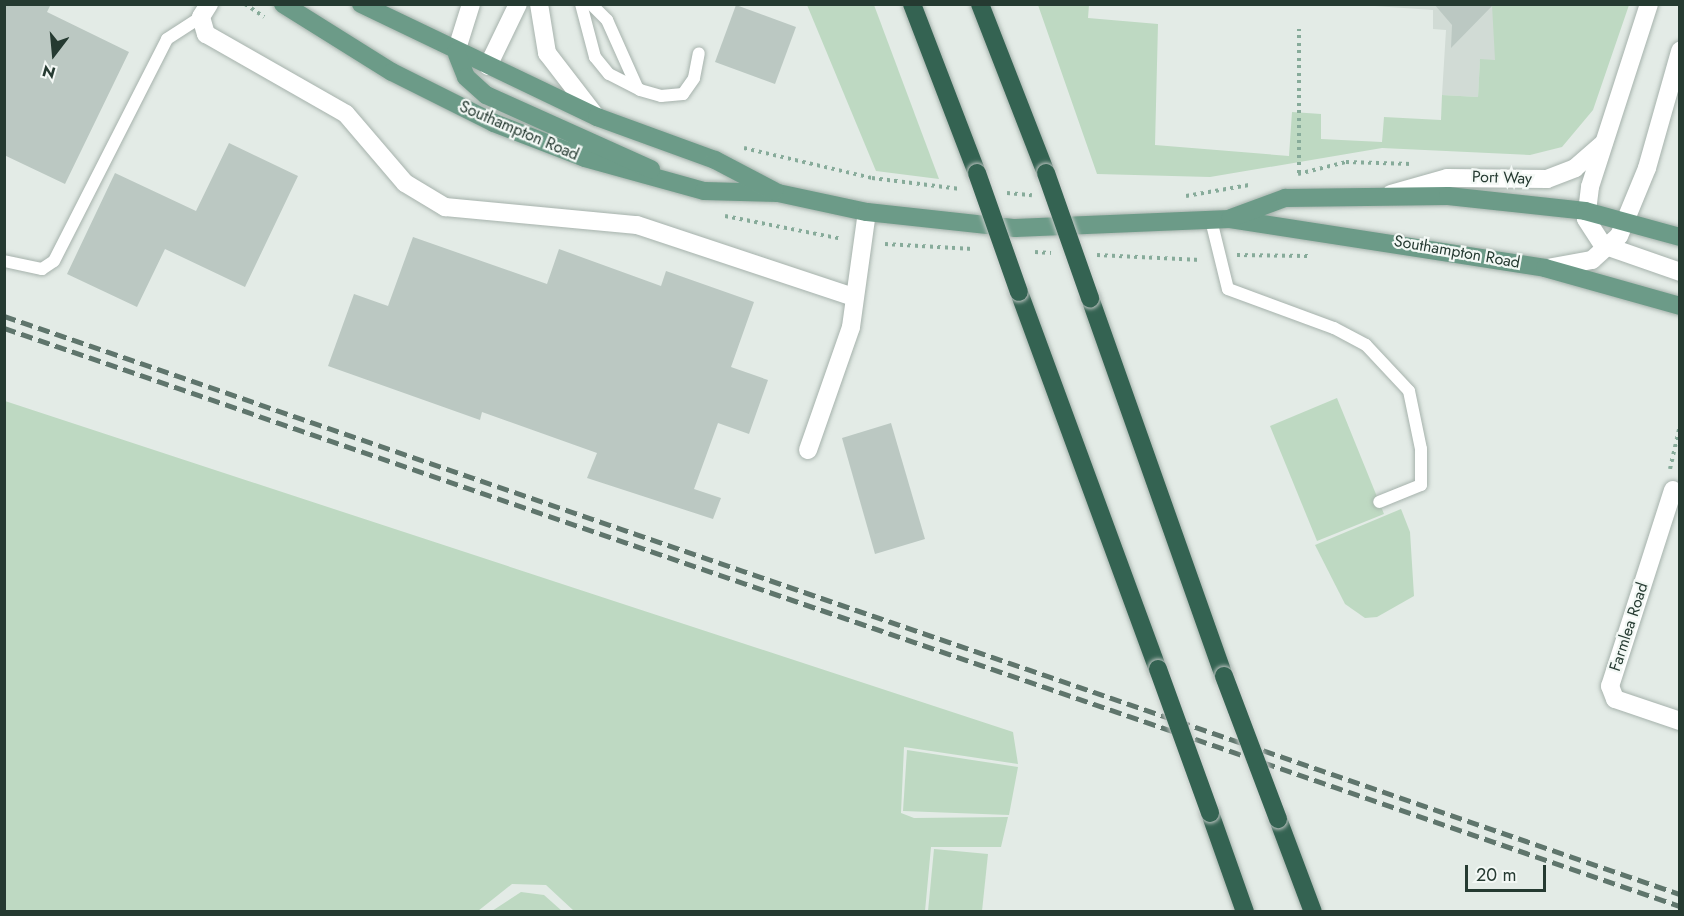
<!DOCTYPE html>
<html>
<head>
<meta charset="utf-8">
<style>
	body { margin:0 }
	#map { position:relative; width:1684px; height:916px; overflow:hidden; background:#e3ebe6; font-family:Jost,sans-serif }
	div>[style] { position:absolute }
	.built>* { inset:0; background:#d1dbd5 }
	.green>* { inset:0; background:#bed9c2 }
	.building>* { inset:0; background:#bbc8c2 }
	.path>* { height:4px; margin-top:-2px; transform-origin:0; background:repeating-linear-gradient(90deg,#87ab9a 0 3px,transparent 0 7.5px) }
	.roads { filter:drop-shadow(0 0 2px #a6b2ac) drop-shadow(0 0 2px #a6b2ac) }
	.service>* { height:12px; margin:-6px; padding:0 6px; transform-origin:6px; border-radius:6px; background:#fff }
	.minor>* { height:18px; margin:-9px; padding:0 9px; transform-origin:9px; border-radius:9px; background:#fff }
	.primary>* { height:18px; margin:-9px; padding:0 9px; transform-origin:9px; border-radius:9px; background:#6c9b88 }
	.motorway>* { height:18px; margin:-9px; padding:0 9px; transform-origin:9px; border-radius:9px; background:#346352 }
	.rail>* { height:4.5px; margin-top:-2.25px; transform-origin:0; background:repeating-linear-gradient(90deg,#5f756c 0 12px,transparent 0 18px) }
	.bridges { filter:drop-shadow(0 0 2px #c2c8c5) drop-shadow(0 0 2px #c2c8c5) }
	.motorway-bridge>* { height:18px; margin:-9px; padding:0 9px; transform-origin:9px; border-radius:9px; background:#346352 }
	span { translate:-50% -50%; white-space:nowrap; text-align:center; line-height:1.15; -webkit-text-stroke:4.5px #f3f8f5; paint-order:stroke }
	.street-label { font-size:16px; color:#253a31 }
	.frame { position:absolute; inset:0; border:6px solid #253a31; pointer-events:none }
	.north { position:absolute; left:24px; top:24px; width:60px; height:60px; -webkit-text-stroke:4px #f3f8f5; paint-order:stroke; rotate:196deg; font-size:16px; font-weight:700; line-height:24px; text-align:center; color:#253a31 }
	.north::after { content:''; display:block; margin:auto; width:21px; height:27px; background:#253a31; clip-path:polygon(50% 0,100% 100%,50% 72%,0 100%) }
	.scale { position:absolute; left:1465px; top:865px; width:81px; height:27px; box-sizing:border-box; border:3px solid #253a31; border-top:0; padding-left:8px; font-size:18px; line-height:21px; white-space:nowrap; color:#253a31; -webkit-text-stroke:4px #f3f8f5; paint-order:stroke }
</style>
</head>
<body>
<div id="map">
	<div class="built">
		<i style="clip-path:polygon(1360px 5px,1499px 5px,1495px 61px,1480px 60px,1478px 97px,1442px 95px,1446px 30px,1433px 29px,1433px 10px)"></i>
	</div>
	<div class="green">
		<i style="clip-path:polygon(807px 5px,874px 5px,939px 179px,876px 171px)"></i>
		<i style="clip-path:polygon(1038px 5px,1089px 5px,1088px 18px,1158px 24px,1155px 145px,1289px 156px,1292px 112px,1321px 114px,1321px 139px,1382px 142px,1384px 117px,1441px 120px,1442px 95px,1478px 97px,1480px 59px,1495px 60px,1492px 5px,1629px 5px,1593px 110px,1562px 147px,1530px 155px,1382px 148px,1210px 177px,1097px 174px)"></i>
		<i style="clip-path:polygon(1337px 398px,1384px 514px,1317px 541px,1270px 426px)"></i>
		<i style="clip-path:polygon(5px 401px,1013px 732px,1018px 764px,904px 747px,901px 813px,914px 818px,1008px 817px,1001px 847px,931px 847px,925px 911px,574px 911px,546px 885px,512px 884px,478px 911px,5px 911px)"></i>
		<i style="clip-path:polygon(1401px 509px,1410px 532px,1414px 596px,1377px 617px,1365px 618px,1345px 604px,1315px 545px)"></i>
		<i style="clip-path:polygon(907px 750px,1018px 767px,1009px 815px,903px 811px)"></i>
		<i style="clip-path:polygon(934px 849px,988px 854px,982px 911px,928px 911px)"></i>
		<i style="clip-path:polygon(521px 892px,544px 895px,562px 911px,492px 911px)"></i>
	</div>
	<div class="building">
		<i style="clip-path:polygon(4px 4px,51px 4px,47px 12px,129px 52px,65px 184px,4px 155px)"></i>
		<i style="clip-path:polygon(1434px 4px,1494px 4px,1451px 48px,1452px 25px)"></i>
		<i style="clip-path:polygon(736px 5px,796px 27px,775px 84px,715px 62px)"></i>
		<i style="clip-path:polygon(229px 143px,298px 176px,245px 287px,165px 249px,137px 307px,67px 274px,115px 173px,196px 211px)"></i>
		<i style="clip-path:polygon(413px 237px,547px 284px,559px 249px,661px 286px,666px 271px,754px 302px,731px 367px,768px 380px,749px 434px,718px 423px,694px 489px,721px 498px,713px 519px,587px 478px,597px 453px,482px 412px,480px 420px,328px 366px,354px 294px,388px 306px)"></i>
		<i style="clip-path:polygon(891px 423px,925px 539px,875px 554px,842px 438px)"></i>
	</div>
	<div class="path">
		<i style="left:245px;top:4px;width:23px;rotate:34deg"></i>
		<i style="left:744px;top:148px;width:131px;rotate:13.2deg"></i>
		<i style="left:872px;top:178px;width:89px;rotate:7.1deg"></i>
		<i style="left:1680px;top:167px;width:32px;rotate:90deg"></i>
		<i style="left:1299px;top:173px;width:144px;rotate:-90deg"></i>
		<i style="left:1298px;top:174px;width:49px;rotate:-14deg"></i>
		<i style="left:1346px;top:162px;width:66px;rotate:1.7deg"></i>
		<i style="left:1007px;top:193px;width:25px;rotate:5deg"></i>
		<i style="left:1186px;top:196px;width:64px;rotate:-9.9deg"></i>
		<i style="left:725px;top:216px;width:119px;rotate:11.1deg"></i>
		<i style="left:885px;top:244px;width:88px;rotate:3.3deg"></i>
		<i style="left:1035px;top:252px;width:16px;rotate:4deg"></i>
		<i style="left:1097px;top:255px;width:104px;rotate:2.8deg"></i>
		<i style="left:1237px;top:255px;width:71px;rotate:0.8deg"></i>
		<i style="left:1670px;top:469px;width:45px;rotate:-77.2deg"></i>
	</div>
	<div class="roads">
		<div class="service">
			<i style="left:581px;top:4px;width:55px;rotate:75.2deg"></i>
			<i style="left:595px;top:57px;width:22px;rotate:51deg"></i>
			<i style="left:609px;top:74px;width:35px;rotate:27deg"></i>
			<i style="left:640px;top:90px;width:22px;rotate:16deg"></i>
			<i style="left:661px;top:96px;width:22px;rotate:-5deg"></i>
			<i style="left:683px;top:94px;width:19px;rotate:-55deg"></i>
			<i style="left:694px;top:78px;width:25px;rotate:-79deg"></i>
			<i style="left:591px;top:4px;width:23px;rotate:45deg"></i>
			<i style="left:607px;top:20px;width:73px;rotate:65.9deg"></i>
			<i style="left:1211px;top:220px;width:71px;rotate:76.2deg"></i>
			<i style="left:1228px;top:289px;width:113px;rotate:20.2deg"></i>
			<i style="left:1334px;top:328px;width:36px;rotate:28deg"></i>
			<i style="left:1366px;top:345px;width:63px;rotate:46.9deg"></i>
			<i style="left:1409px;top:391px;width:59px;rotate:78.3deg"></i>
			<i style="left:1421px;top:449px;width:36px;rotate:90deg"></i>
			<i style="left:1421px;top:485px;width:45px;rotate:158deg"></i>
			<i style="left:4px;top:261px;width:39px;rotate:12deg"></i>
			<i style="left:42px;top:269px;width:14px;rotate:-34deg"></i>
			<i style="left:54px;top:261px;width:249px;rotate:-63deg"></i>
			<i style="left:167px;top:39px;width:40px;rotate:-32.9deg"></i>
		</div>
		<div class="minor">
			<i style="left:209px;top:4px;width:15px;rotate:122deg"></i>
			<i style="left:201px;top:17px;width:18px;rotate:74deg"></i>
			<i style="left:206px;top:34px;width:161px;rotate:29.7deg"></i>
			<i style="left:346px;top:114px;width:91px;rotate:49.5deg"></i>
			<i style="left:405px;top:183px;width:47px;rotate:31deg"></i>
			<i style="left:445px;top:207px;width:193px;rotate:5.4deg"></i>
			<i style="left:637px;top:225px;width:229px;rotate:18.4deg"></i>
			<i style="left:539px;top:4px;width:50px;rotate:80.7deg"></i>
			<i style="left:547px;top:53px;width:77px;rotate:52.4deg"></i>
			<i style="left:1649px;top:4px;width:192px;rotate:107.9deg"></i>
			<i style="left:1590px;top:187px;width:32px;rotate:97deg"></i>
			<i style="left:1586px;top:219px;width:31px;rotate:57deg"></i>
			<i style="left:1603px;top:245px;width:82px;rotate:19.3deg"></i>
			<i style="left:456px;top:52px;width:50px;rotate:-72.6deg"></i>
			<i style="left:488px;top:66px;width:69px;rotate:-64.2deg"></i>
			<i style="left:1391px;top:194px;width:58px;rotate:-15.9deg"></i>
			<i style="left:1447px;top:178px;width:100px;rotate:0.6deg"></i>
			<i style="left:1547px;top:179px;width:30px;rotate:-21deg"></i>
			<i style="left:1575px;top:168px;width:38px;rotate:-41deg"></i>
			<i style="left:1547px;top:268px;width:46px;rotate:-10.1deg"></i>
			<i style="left:1592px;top:260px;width:36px;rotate:-42deg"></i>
			<i style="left:1619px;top:236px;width:74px;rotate:-67.6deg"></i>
			<i style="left:1647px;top:168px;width:122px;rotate:-74.2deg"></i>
			<i style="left:808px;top:450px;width:130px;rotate:-70.7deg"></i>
			<i style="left:851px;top:327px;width:116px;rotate:-82.1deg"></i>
			<i style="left:1673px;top:490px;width:206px;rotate:107.8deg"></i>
			<i style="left:1610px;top:686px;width:14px;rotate:69deg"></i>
			<i style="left:1615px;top:699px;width:69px;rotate:18.7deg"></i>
		</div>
		<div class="primary">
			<i style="left:283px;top:4px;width:128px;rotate:32deg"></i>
			<i style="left:392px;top:72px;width:114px;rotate:26.6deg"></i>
			<i style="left:494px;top:123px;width:97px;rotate:21deg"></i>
			<i style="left:585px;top:158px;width:123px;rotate:15.5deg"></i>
			<i style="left:704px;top:191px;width:74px;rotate:1.5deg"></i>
			<i style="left:778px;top:193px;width:91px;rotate:12.1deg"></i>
			<i style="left:867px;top:212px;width:149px;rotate:6.2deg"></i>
			<i style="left:1015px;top:228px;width:215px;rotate:-2.4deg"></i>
			<i style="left:1230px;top:219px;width:319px;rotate:8.8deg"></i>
			<i style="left:1545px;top:268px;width:140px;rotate:15.7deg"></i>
			<i style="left:361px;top:4px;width:262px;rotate:25.6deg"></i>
			<i style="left:597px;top:117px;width:126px;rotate:20deg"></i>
			<i style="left:715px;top:160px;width:67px;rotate:27.7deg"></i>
			<i style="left:456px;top:52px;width:27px;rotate:68deg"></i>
			<i style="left:466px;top:77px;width:27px;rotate:42deg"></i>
			<i style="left:486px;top:95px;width:181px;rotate:24.2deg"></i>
			<i style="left:1231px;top:218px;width:58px;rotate:-20.3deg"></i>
			<i style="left:1285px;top:198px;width:163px;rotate:-0.7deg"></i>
			<i style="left:1448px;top:196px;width:138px;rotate:6.2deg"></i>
			<i style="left:1585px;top:211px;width:98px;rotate:15.3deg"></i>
		</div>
		<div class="motorway">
			<i style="left:912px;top:4px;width:181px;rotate:69deg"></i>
			<i style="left:980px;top:4px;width:181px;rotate:68.7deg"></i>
			<i style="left:1019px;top:292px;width:402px;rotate:69.8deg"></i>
			<i style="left:1090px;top:298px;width:401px;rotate:70.5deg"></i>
			<i style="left:1210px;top:813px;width:105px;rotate:70.5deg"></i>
			<i style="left:1278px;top:819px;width:99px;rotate:69.4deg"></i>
		</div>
	</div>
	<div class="rail">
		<i style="left:4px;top:316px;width:1773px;rotate:19.03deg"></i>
		<i style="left:4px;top:328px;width:1773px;rotate:19.03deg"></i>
	</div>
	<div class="bridges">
		<div class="motorway-bridge">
			<i style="left:977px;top:173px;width:126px;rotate:70.6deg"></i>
			<i style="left:1046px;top:173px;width:133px;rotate:70.6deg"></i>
			<i style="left:1158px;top:669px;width:153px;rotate:70.1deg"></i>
			<i style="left:1224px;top:676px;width:153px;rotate:69.3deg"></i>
		</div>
	</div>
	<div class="street-label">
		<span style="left:519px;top:131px;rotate:23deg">Southampton Road</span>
		<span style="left:1502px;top:178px;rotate:2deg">Port Way</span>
		<span style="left:1457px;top:252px;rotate:10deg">Southampton Road</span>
		<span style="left:1629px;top:627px;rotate:-72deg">Farmlea Road</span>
	</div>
	<div class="frame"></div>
	<div class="north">N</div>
	<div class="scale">20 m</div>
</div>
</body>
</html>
